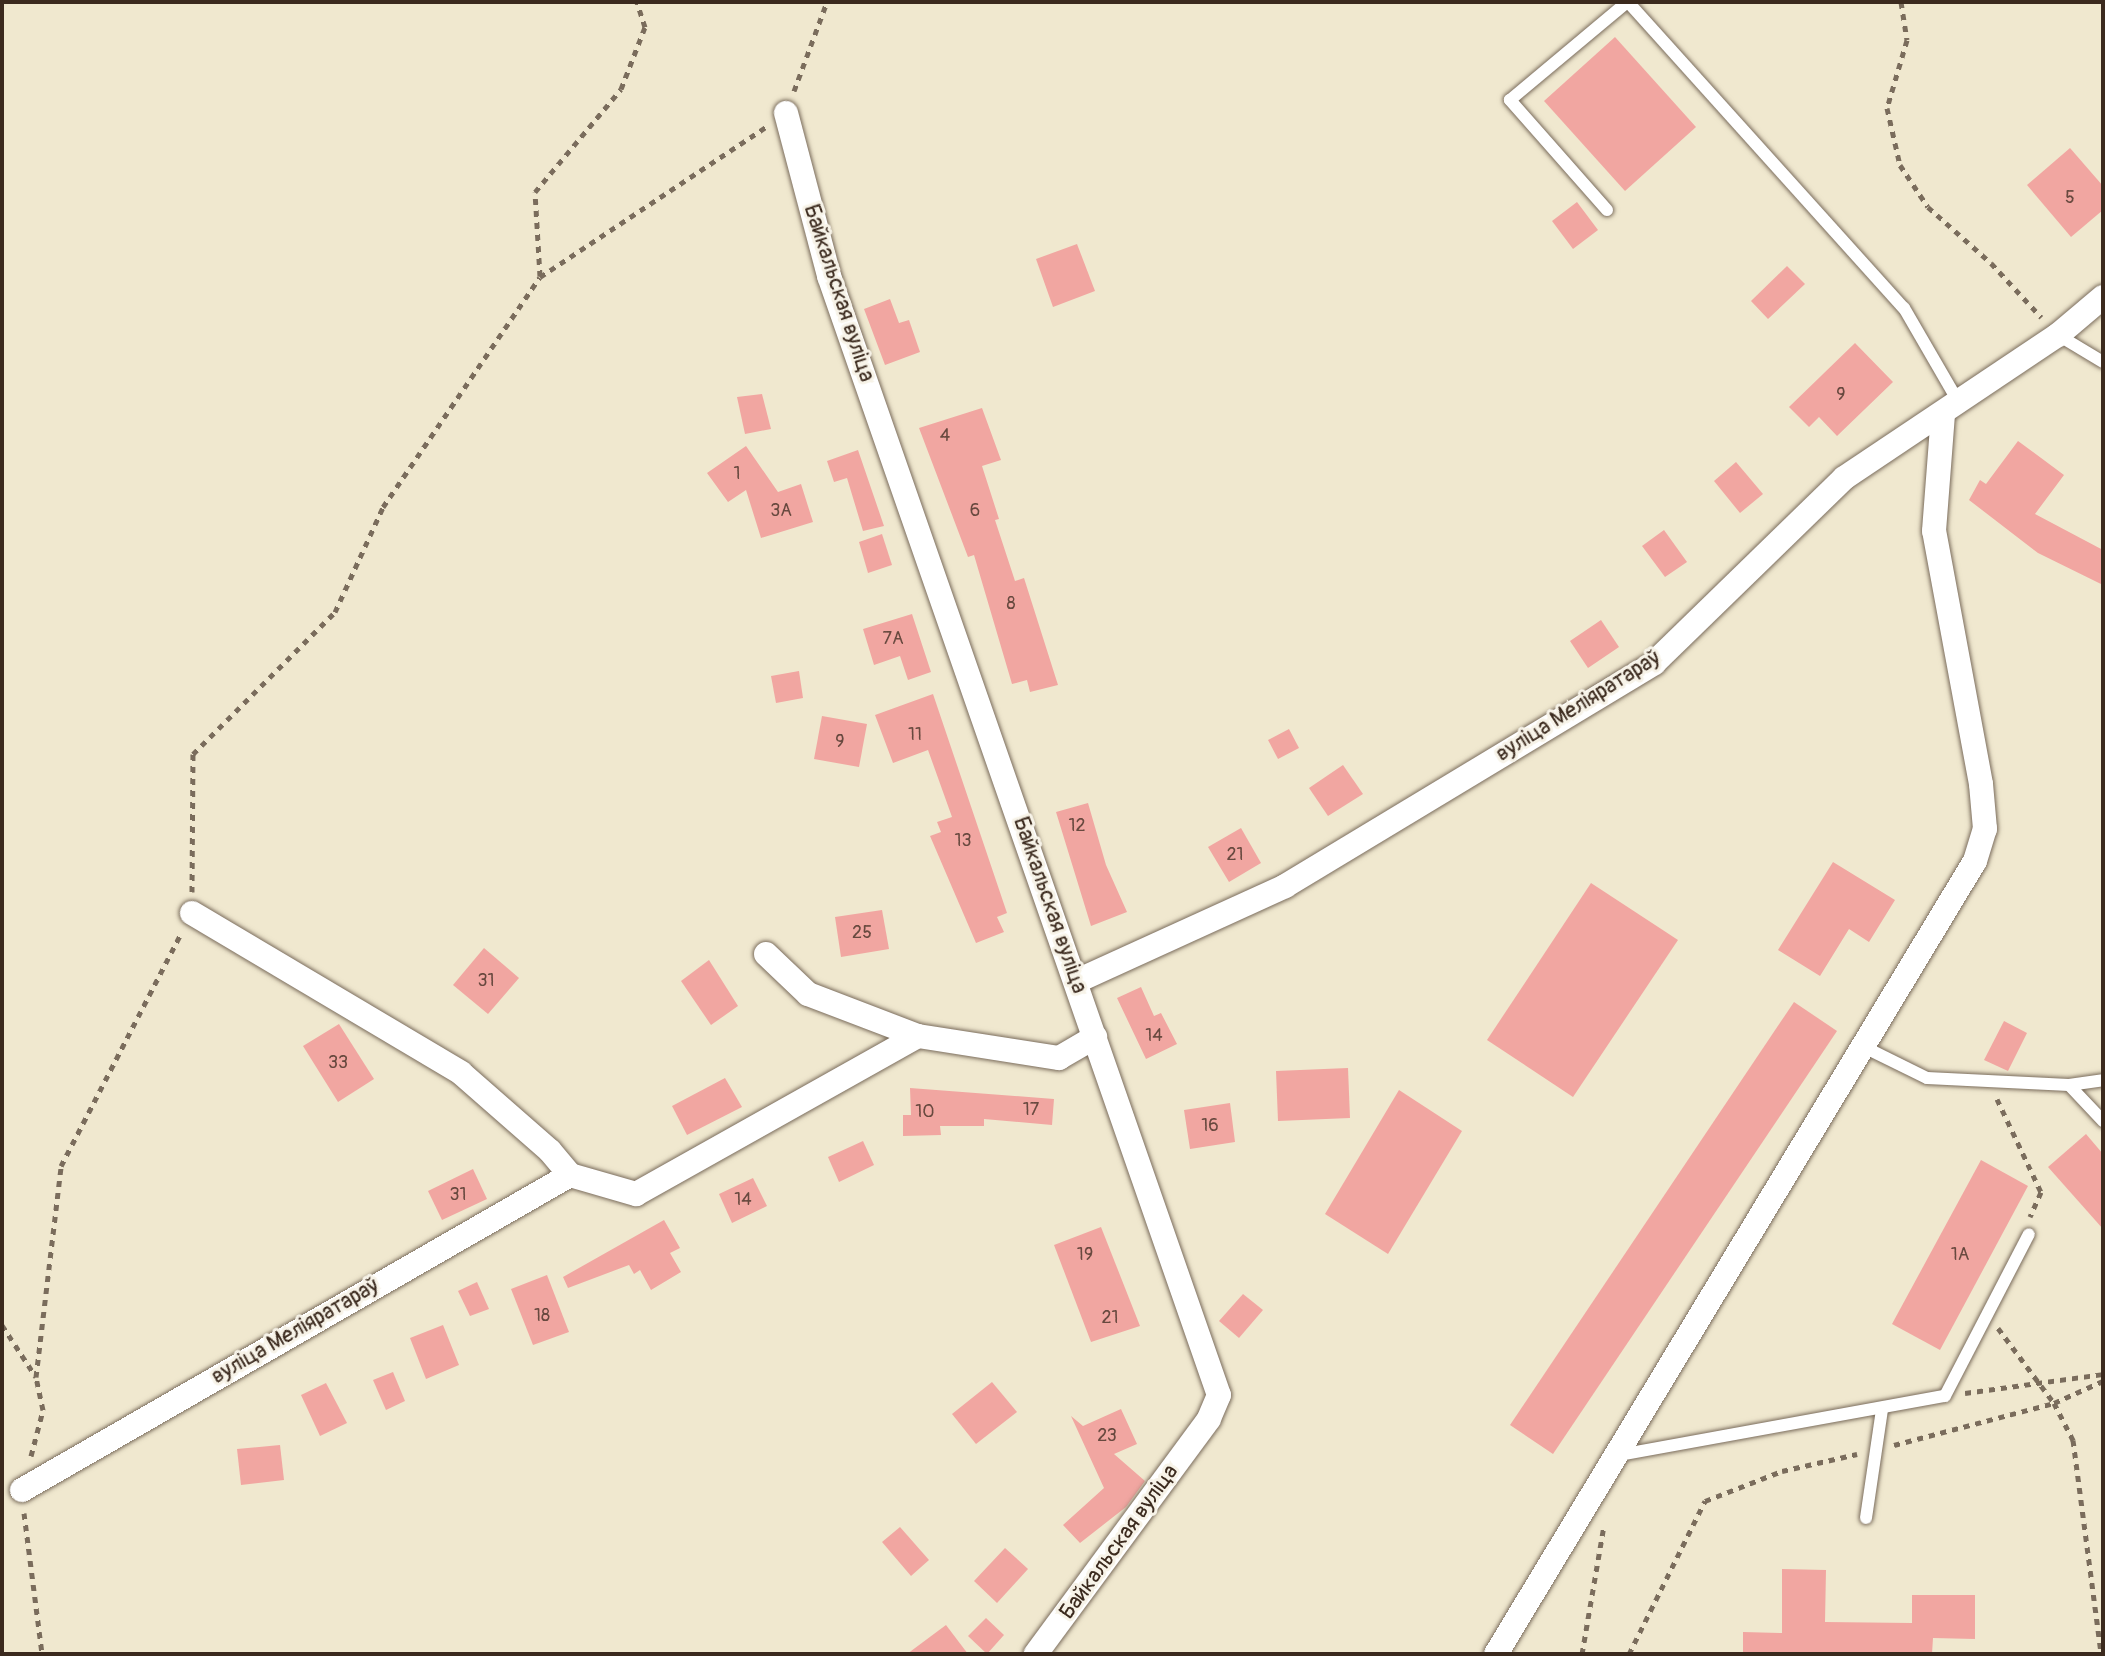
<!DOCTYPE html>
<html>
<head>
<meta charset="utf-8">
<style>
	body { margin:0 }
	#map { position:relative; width:2105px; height:1656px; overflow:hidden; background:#f0e8cf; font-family:Pangolin,sans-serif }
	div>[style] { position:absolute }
	.building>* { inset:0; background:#f1a6a1 }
	.path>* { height:5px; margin-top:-2.5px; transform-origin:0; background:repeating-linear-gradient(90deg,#7a6c5c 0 6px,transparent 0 12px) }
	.roads { filter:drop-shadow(0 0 2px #7a6c5c) drop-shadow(0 0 2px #7a6c5c) }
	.service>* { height:12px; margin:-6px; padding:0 6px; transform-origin:6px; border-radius:6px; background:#fff }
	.minor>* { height:24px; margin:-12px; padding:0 12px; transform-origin:12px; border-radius:12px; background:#fff }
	span { translate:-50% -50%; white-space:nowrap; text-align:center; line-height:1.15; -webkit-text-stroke:6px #f7f3e8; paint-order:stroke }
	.number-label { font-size:18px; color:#68493f }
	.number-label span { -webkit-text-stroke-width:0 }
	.street-label { font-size:22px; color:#3b2a1e }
	.frame { position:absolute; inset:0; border:4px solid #3b2a1e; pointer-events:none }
</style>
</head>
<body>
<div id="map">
	<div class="building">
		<i style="clip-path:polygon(1615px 37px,1696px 127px,1625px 191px,1544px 101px)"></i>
		<i style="clip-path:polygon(2070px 148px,2103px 186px,2103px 210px,2071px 237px,2027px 185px)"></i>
		<i style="clip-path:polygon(1577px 202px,1598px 230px,1573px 249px,1552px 221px)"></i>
		<i style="clip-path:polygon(1077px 244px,1095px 291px,1053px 307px,1036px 259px)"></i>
		<i style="clip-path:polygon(1787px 266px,1805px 284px,1768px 319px,1751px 301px)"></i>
		<i style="clip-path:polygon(890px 299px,899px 323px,909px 320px,920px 352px,885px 365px,864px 309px)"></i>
		<i style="clip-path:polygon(1855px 343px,1893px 382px,1837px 436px,1819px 417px,1809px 427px,1789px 407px)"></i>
		<i style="clip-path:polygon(762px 394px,771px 429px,745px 434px,737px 397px)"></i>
		<i style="clip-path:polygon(982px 408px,1001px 460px,982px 466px,999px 519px,995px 520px,1015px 581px,1024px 578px,1058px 685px,1030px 692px,1027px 680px,1012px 684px,974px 555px,968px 557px,919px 428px)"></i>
		<i style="clip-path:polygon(2018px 441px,2064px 475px,2035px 514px,2103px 550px,2103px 585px,2038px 553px,1969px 500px,1980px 480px,1986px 484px)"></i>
		<i style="clip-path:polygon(746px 446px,778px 492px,801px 484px,813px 522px,761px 538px,746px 490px,728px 502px,707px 473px)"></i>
		<i style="clip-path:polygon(858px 450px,884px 526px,863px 531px,847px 478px,834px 482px,827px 461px)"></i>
		<i style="clip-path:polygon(1736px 462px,1763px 494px,1740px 513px,1714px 481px)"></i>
		<i style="clip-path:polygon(1664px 530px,1687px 562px,1665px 577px,1642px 546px)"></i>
		<i style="clip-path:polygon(882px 534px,892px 565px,868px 573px,859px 542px)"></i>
		<i style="clip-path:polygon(912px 614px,931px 672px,908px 680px,900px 656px,874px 665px,863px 629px)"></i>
		<i style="clip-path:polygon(1601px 620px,1619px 647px,1588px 668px,1570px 641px)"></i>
		<i style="clip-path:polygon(799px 671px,803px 698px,776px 703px,771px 676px)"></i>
		<i style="clip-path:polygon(933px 694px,1007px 913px,997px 917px,1004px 932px,976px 943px,930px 836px,941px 832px,937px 822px,952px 817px,928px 750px,893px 763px,875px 715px)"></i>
		<i style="clip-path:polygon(822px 716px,867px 724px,859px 767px,814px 759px)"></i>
		<i style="clip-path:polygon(1289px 729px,1299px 748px,1278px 759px,1268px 740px)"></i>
		<i style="clip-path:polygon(1343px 765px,1363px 794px,1328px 816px,1309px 788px)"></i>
		<i style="clip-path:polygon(1088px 803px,1106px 865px,1127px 912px,1091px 926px,1056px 812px)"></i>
		<i style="clip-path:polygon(1241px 828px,1261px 863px,1229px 882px,1208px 847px)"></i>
		<i style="clip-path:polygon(1833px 862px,1895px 900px,1869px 942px,1849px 929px,1820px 976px,1778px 950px)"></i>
		<i style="clip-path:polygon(1591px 883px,1678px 940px,1573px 1097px,1487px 1040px)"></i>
		<i style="clip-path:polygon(882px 910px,889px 949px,841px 957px,835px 917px)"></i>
		<i style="clip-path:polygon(484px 948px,519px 978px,488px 1014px,453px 985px)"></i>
		<i style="clip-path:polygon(709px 960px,738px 1006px,711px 1025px,681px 981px)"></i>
		<i style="clip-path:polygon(1141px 987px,1154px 1016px,1161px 1013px,1177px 1044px,1146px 1059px,1117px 998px)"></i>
		<i style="clip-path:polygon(1794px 1002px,1837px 1031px,1553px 1454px,1510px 1425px)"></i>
		<i style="clip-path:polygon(2004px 1021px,2027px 1033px,2008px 1071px,1984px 1060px)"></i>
		<i style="clip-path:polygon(339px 1024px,374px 1079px,338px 1102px,303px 1046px)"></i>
		<i style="clip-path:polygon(1348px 1068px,1350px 1118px,1278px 1121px,1276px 1071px)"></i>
		<i style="clip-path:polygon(725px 1078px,742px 1107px,687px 1135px,672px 1106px)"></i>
		<i style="clip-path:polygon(910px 1088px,1054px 1099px,1052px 1125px,984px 1119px,984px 1126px,940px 1126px,941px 1135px,903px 1136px,903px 1115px,911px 1115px)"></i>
		<i style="clip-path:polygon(1399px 1090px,1462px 1131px,1388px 1254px,1325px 1214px)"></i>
		<i style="clip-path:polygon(1230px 1103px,1235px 1142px,1190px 1149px,1184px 1110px)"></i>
		<i style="clip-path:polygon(2086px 1134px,2103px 1154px,2103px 1229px,2048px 1167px)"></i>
		<i style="clip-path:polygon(863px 1141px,874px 1165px,839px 1182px,828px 1157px)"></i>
		<i style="clip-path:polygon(1981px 1160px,2028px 1186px,1940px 1350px,1892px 1324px)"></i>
		<i style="clip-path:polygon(473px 1169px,487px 1199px,442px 1220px,428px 1191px)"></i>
		<i style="clip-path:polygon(753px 1178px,767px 1206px,732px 1223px,719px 1194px)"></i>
		<i style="clip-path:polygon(664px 1220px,680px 1248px,670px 1253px,681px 1272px,651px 1290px,640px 1270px,634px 1274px,629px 1265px,568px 1288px,563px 1277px)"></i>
		<i style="clip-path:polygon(1101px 1227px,1140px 1326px,1091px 1342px,1054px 1245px)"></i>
		<i style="clip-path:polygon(547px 1275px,569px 1332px,533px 1345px,511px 1289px)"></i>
		<i style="clip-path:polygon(477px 1282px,489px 1309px,470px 1316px,458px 1291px)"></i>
		<i style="clip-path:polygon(1243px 1294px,1263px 1310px,1239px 1338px,1219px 1321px)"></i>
		<i style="clip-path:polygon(443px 1325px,459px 1365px,426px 1379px,410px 1338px)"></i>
		<i style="clip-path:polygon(393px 1372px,405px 1401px,386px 1410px,373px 1380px)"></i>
		<i style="clip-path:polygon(992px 1382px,1017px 1412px,976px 1444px,952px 1414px)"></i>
		<i style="clip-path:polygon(326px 1383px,347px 1423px,320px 1436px,301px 1395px)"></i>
		<i style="clip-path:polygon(1121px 1409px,1137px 1444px,1114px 1454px,1145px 1481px,1126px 1507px,1080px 1543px,1063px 1525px,1104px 1488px,1071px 1416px,1083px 1426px)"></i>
		<i style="clip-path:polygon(280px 1445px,284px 1480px,241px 1485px,237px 1449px)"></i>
		<i style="clip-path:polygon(900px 1527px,929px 1560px,911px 1576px,882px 1542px)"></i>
		<i style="clip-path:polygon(1005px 1548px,1028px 1569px,997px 1603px,974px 1581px)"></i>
		<i style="clip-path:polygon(1782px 1569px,1826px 1570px,1825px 1622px,1912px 1623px,1912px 1595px,1975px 1595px,1975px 1639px,1933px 1638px,1932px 1654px,1743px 1654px,1743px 1632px,1782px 1633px)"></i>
		<i style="clip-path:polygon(986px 1618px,1004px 1635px,987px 1654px,968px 1636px)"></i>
		<i style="clip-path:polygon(946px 1625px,968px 1654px,907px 1654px)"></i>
	</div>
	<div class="path">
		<i style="left:1901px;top:2px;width:38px;rotate:81deg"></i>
		<i style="left:1907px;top:40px;width:71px;rotate:106.4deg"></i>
		<i style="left:1887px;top:108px;width:58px;rotate:77.2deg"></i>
		<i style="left:1900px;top:165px;width:50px;rotate:56.3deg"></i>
		<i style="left:1928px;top:207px;width:84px;rotate:41.6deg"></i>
		<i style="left:1991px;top:263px;width:74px;rotate:47.2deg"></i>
		<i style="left:794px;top:91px;width:95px;rotate:-69.7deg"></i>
		<i style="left:540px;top:276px;width:84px;rotate:-93.4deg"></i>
		<i style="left:535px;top:192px;width:134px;rotate:-50.1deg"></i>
		<i style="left:621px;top:89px;width:66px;rotate:-68.8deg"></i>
		<i style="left:645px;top:27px;width:26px;rotate:-108deg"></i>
		<i style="left:192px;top:892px;width:138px;rotate:-89.6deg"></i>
		<i style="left:193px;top:754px;width:201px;rotate:-45deg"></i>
		<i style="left:335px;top:612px;width:115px;rotate:-65.4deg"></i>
		<i style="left:383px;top:507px;width:278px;rotate:-55.7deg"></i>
		<i style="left:540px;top:277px;width:273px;rotate:-33.6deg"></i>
		<i style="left:1997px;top:1099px;width:103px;rotate:64.7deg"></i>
		<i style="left:2041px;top:1192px;width:27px;rotate:114deg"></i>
		<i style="left:2px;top:1325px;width:62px;rotate:56.8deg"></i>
		<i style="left:1998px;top:1328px;width:94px;rotate:53.3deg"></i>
		<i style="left:2054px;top:1403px;width:42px;rotate:62.8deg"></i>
		<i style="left:2073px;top:1440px;width:216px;rotate:82.5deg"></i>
		<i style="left:1965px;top:1393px;width:139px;rotate:-7.8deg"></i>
		<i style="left:1894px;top:1445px;width:165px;rotate:-14.7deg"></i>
		<i style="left:2054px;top:1403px;width:54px;rotate:-24.2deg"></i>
		<i style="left:31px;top:1456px;width:48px;rotate:-75.4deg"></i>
		<i style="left:43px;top:1410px;width:34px;rotate:-102deg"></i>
		<i style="left:36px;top:1377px;width:212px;rotate:-83.2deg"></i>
		<i style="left:61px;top:1166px;width:263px;rotate:-62.7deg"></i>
		<i style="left:24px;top:1513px;width:142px;rotate:82.7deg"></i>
		<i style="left:1582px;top:1654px;width:131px;rotate:-80.3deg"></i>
		<i style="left:1629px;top:1654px;width:171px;rotate:-63.6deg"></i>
		<i style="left:1705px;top:1501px;width:83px;rotate:-21.3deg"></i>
		<i style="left:1782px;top:1471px;width:77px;rotate:-12.8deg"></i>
	</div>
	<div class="roads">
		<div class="service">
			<i style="left:1628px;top:2px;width:412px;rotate:48deg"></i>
			<i style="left:1904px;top:308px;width:108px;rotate:59.9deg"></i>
			<i style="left:1607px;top:210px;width:147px;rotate:-131.4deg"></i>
			<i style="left:1510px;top:100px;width:153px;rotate:-39.9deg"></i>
			<i style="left:2058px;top:335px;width:52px;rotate:31deg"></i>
			<i style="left:1862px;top:1046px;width:72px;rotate:26.2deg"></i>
			<i style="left:1927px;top:1078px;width:142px;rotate:2.8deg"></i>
			<i style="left:2069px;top:1085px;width:34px;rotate:-8deg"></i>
			<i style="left:2069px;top:1085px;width:50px;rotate:46.6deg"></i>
			<i style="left:1619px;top:1455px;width:331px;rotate:-10.3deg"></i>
			<i style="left:1945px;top:1396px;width:182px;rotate:-62.6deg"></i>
			<i style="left:1866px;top:1518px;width:109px;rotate:-81.6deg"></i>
		</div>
		<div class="minor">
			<i style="left:786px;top:113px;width:169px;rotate:75.2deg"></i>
			<i style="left:829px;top:276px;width:1185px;rotate:70.79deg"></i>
			<i style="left:1219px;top:1395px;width:26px;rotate:113deg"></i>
			<i style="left:1209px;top:1419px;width:292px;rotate:126.4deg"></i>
			<i style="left:192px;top:913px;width:313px;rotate:30.7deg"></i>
			<i style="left:461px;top:1073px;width:118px;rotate:41.2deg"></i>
			<i style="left:550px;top:1151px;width:31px;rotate:50deg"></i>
			<i style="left:570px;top:1175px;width:69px;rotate:16.1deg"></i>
			<i style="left:636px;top:1194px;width:323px;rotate:-29.3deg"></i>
			<i style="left:766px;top:954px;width:58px;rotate:43.6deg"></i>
			<i style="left:808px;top:994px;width:118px;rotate:20.9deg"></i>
			<i style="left:918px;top:1036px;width:143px;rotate:8.9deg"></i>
			<i style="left:1059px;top:1058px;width:42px;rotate:-30.3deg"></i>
			<i style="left:1077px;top:981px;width:229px;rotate:-24.5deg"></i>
			<i style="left:1285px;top:886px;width:431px;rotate:-31.1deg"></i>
			<i style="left:1654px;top:663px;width:265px;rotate:-44.2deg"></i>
			<i style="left:1844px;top:478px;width:257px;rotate:-33.8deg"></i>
			<i style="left:2058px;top:335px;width:59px;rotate:-40.2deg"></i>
			<i style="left:22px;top:1490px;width:632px;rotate:-29.89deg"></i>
			<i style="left:1496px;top:1654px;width:926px;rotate:-58.87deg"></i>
			<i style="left:1975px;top:861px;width:34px;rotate:-73deg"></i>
			<i style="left:1985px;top:829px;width:45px;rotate:-95.1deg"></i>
			<i style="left:1981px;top:784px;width:257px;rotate:-100.5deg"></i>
			<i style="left:1934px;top:531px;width:118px;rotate:-85.6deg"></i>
		</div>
	</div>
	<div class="number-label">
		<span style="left:2070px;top:198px">5</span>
		<span style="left:1841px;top:395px">9</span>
		<span style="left:945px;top:436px">4</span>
		<span style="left:737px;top:474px">1</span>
		<span style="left:781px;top:511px">3А</span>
		<span style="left:975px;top:511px">6</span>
		<span style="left:1011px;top:604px">8</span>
		<span style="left:893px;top:639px">7А</span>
		<span style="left:915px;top:735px">11</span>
		<span style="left:840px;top:742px">9</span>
		<span style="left:1077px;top:826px">12</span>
		<span style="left:963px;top:841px">13</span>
		<span style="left:1235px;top:855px">21</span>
		<span style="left:862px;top:933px">25</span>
		<span style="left:486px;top:981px">31</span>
		<span style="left:1154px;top:1036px">14</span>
		<span style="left:338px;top:1063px">33</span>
		<span style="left:1031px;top:1110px">17</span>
		<span style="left:925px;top:1112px">10</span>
		<span style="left:1210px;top:1126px">16</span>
		<span style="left:458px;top:1195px">31</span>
		<span style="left:743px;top:1200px">14</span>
		<span style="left:1085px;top:1255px">19</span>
		<span style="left:1960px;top:1255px">1А</span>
		<span style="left:542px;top:1316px">18</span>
		<span style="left:1110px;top:1318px">21</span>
		<span style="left:1107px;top:1436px">23</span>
	</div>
	<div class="street-label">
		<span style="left:839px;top:293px;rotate:72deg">Байкальская вуліца</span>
		<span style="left:1578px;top:706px;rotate:-32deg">вуліца Меліяратараў</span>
		<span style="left:1050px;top:905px;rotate:71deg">Байкальская вуліца</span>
		<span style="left:295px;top:1331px;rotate:-30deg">вуліца Меліяратараў</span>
		<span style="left:1119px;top:1542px;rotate:-54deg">Байкальская вуліца</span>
	</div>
	<div class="frame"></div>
</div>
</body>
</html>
